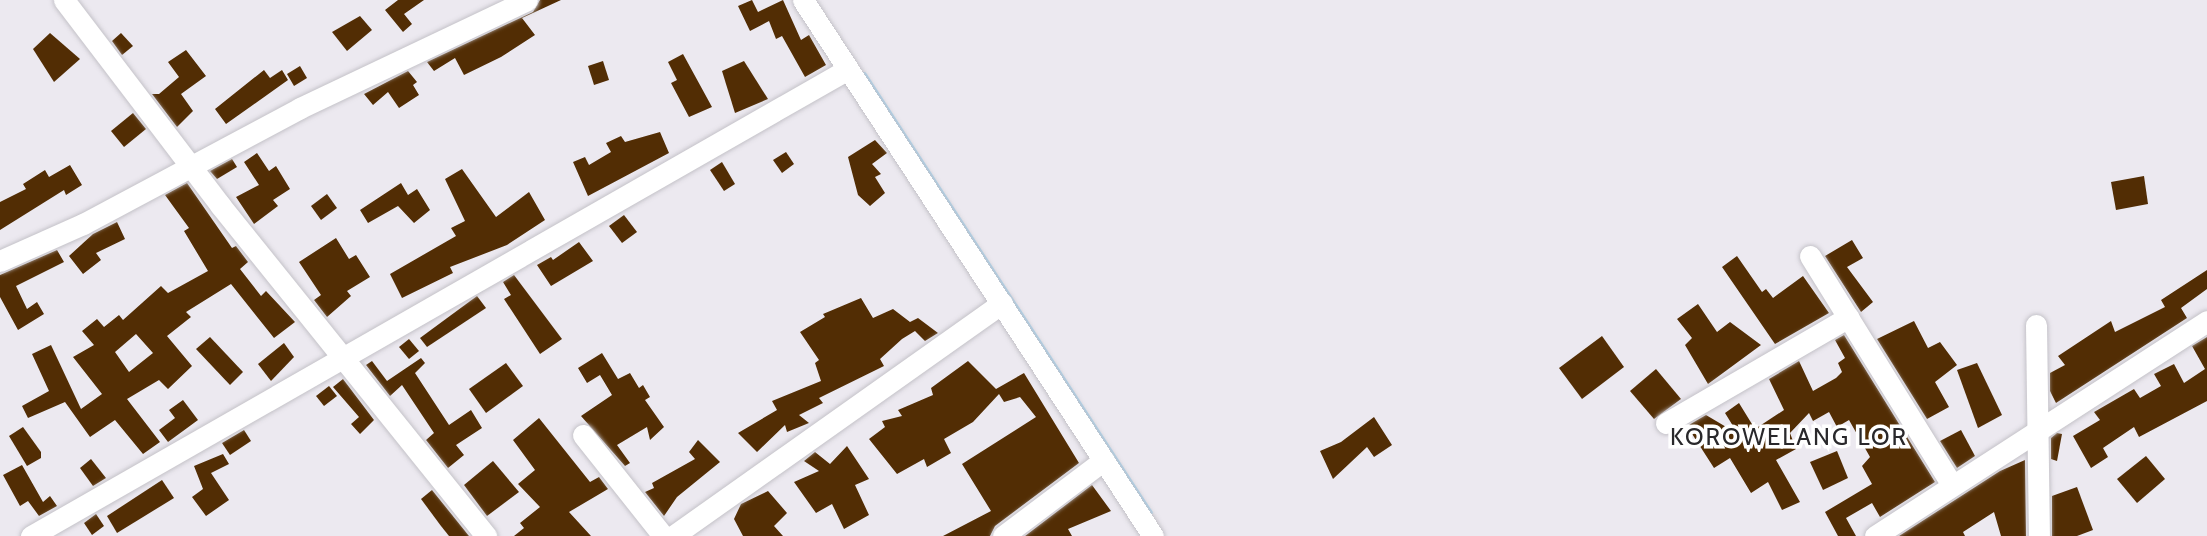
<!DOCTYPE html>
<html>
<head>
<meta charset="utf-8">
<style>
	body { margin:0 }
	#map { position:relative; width:2207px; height:536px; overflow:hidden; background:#ece9f0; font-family:Cabin,sans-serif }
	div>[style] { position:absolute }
	.stream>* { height:4.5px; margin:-2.25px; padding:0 2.25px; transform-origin:2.25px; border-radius:2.25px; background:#9bd3f4 }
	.building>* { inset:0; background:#522d04 }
	.roads { filter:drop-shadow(0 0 2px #c4c2c8) drop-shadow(0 0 2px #c4c2c8) }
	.minor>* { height:21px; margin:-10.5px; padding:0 10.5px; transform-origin:10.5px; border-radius:10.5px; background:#fff }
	span { translate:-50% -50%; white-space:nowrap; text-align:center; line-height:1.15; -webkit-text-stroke:7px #fff; paint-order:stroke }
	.quarter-label { font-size:24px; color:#29282b; letter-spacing:2px }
</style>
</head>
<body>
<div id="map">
	<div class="stream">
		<i style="left:864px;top:74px;width:523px;rotate:56.86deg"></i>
	</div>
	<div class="building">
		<i style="clip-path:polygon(398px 0,424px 0,404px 14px,412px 24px,403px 32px,385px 10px)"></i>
		<i style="clip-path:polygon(540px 0,561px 0,522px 18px,535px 35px,501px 57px,464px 75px,455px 58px,434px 71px,427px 62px,533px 12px)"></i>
		<i style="clip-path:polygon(752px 0,758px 12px,783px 0,801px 40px,809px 35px,826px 65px,805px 77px,782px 36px,776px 39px,769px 21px,750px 31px,738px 6px)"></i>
		<i style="clip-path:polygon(360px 16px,372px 30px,347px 51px,332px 32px)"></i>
		<i style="clip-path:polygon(50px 33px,80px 59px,54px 82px,33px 49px)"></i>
		<i style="clip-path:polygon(121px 33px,133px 46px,122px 55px,112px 41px)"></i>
		<i style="clip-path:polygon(186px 50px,206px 76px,181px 94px,193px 111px,177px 127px,152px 94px,159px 94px,179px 77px,168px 62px)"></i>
		<i style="clip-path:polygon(683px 54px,712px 107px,689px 117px,671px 83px,677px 80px,668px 62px)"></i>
		<i style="clip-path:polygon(603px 61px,609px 80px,594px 85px,588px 66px)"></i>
		<i style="clip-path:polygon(744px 61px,768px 99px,735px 113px,722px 71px)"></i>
		<i style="clip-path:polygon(300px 66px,307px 78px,294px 86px,287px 74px)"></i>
		<i style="clip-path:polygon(264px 70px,270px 78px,282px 70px,288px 80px,226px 124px,215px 109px)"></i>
		<i style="clip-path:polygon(408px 71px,417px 82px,413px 85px,419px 95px,399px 108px,388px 92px,373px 105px,364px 94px)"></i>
		<i style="clip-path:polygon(133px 113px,146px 129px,124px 147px,111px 131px)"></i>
		<i style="clip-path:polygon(660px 132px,669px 153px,588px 196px,573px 162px,585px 157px,589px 165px,611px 152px,606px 143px,621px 136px,625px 142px)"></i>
		<i style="clip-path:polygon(875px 140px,887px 153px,872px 164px,881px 174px,875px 177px,885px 193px,870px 206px,858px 195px,848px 157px)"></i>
		<i style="clip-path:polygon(786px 152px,794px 164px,782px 173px,773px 160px)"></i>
		<i style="clip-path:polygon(257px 153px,269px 171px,276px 166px,290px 189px,273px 200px,278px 206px,254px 224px,236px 197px,259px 185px,244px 162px)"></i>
		<i style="clip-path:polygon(232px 159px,237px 167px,217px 179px,210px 171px)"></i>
		<i style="clip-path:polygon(722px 162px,735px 184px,724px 191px,710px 170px)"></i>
		<i style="clip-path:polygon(70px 165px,82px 185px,66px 195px,64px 190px,0 230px,0 202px,26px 189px,23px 184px,45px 170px,49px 177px)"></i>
		<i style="clip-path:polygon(462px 169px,496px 217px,529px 192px,545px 220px,507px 245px,450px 267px,453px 273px,402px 298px,390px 274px,456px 236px,451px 228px,465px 221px,445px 179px)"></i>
		<i style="clip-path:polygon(2144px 176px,2148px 204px,2116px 210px,2111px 182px)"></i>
		<i style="clip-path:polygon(evenodd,187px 183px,232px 248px,236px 246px,248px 262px,240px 269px,261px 296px,266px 291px,295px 322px,274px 338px,231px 284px,186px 312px,191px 317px,167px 336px,192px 366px,168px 389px,159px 380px,127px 399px,160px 442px,143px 454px,115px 420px,90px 437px,65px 402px,28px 418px,22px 406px,49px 391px,32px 354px,51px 345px,81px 409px,102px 394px,73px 357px,94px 345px,82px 331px,97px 319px,104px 327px,119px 315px,123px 320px,161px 286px,168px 293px,208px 271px,184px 231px,189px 228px,165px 195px,187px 183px,136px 334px,153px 353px,129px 372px,115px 352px,136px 334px)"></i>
		<i style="clip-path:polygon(401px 183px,408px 195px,417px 189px,430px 210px,414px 223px,398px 206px,368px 223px,360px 210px)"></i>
		<i style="clip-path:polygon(327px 194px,337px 208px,321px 220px,311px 206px)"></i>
		<i style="clip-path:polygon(624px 215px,637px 232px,622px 243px,609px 226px)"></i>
		<i style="clip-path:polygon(117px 222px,125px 239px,96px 253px,101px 260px,83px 274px,69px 256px,93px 234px)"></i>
		<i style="clip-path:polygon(336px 238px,349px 259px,356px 255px,370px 277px,347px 291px,351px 296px,327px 317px,314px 300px,321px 295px,299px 262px)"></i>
		<i style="clip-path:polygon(1852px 240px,1863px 258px,1847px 267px,1873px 302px,1861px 312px,1825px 256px)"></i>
		<i style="clip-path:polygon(579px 242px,593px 261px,551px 286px,537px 265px,551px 257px,553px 260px)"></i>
		<i style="clip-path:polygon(57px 250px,64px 262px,16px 286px,27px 309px,37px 302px,44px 314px,18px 330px,0 297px,0 275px)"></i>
		<i style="clip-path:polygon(1737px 256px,1762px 292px,1766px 289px,1773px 298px,1803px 276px,1829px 313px,1775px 344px,1722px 267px)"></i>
		<i style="clip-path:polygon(2207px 270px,2207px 289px,2181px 308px,2187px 318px,2056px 403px,2050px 391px,2050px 373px,2065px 365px,2058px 356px,2111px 321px,2115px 332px,2165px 307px,2161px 300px)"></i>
		<i style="clip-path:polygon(514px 275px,562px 339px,540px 354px,504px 299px,511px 295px,503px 282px)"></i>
		<i style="clip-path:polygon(477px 296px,486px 308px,427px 347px,420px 338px)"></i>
		<i style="clip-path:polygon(861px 298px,873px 318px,893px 309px,910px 322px,918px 318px,938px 333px,925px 341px,915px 331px,902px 339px,880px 359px,884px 366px,819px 398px,823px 403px,799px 415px,809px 423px,787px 432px,785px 425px,757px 452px,738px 433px,777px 410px,772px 401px,821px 381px,815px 363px,819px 360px,800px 332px,825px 317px,823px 314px)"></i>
		<i style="clip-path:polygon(1698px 304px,1717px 332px,1730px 322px,1761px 345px,1708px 384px,1685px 345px,1692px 338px,1677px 319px)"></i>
		<i style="clip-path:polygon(1914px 321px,1928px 348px,1940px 342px,1957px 365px,1935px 382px,1949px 407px,1927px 419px,1877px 339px)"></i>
		<i style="clip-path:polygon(1844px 335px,1935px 482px,1880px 517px,1872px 503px,1846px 518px,1856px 536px,1838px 536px,1825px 512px,1872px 484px,1862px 466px,1870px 457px,1849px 420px,1837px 427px,1829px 412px,1813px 421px,1809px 413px,1790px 433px,1796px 449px,1776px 460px,1800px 502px,1782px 510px,1768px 482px,1751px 493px,1730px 458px,1714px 468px,1687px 426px,1706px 415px,1738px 434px,1725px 413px,1739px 403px,1755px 429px,1784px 410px,1769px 379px,1799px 361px,1813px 391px,1836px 378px,1842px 372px,1838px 363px,1845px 358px,1835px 340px)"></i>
		<i style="clip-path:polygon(1602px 336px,1624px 367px,1582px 399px,1559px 368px)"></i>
		<i style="clip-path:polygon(210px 337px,243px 372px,230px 385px,196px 349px)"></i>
		<i style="clip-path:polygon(2207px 337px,2207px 401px,2139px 437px,2134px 427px,2103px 448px,2108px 457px,2091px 468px,2073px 436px,2100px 420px,2094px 412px,2134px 389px,2140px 398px,2161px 386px,2154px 374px,2174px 364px,2184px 383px,2205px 369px,2192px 346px)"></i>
		<i style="clip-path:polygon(409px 339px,419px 351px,409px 359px,399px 347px)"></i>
		<i style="clip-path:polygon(284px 343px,294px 357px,271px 381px,258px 364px)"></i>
		<i style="clip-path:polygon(602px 353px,618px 379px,630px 373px,639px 388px,643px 385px,650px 397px,645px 400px,664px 427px,650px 440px,647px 427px,617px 445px,630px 463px,625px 466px,581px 416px,612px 395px,600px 375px,587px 383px,578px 368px)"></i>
		<i style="clip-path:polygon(421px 358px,425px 363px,415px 373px,449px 425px,471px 410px,482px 428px,456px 445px,464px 455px,448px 468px,426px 440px,434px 433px,402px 385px,390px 396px,366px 365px,372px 361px,387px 381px)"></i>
		<i style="clip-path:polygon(968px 361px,996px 389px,1024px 373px,1079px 463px,995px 526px,990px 536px,943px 536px,991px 511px,962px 464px,1036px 417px,1020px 397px,1004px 402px,999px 394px,973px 422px,944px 439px,951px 453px,927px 467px,924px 459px,897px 474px,869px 439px,885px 427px,882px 421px,902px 416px,898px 410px,933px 395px,931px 388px)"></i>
		<i style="clip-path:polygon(506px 363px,523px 386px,486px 413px,469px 389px)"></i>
		<i style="clip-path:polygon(1977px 363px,2002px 415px,1978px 428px,1957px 370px)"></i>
		<i style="clip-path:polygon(1656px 369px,1681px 399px,1654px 419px,1630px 391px)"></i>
		<i style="clip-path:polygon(343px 379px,374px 420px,360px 434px,351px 424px,359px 417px,333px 387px)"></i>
		<i style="clip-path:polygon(329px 386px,337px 396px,324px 406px,316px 396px)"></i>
		<i style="clip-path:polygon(183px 400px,198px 420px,168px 442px,159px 430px,175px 418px,169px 410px)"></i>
		<i style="clip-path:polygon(1374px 417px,1392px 445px,1374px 457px,1367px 447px,1333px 479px,1320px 451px,1341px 442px)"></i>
		<i style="clip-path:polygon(539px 418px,590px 482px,599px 477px,608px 489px,569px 512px,591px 536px,514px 536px,524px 528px,520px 523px,540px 507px,518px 484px,535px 470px,513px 440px)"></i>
		<i style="clip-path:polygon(23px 427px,41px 452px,41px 458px,27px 466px,9px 436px)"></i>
		<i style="clip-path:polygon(244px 430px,251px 441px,230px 455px,222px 443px)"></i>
		<i style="clip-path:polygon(1961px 430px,1975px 456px,1957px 468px,1940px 441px)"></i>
		<i style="clip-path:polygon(2057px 433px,2062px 434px,2057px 461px,2051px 459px,2051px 438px)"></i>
		<i style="clip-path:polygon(698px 440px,720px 462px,677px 497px,664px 516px,645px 492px,654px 488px,652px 483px,695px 459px,689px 452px)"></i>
		<i style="clip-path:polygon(847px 446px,869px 479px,855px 485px,869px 515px,844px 529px,832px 504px,816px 513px,794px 482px,819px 471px,804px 461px,815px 452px,830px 464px)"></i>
		<i style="clip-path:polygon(1837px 451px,1848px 478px,1823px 490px,1810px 462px)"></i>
		<i style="clip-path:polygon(223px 454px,229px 464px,211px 473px,229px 500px,206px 516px,192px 497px,203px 489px,194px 466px)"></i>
		<i style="clip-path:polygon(2146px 456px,2165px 479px,2137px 503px,2117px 479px)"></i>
		<i style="clip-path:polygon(91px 459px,106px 478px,93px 486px,80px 468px)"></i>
		<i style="clip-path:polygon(2025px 460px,2026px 536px,2001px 536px,1994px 512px,1963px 532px,1965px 536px,1899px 536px,2000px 471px)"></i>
		<i style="clip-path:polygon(493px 461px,519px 492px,487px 516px,464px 485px)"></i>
		<i style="clip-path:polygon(22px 465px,43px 502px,50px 496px,57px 506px,39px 516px,28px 501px,20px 506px,3px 475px)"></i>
		<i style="clip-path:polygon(162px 480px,174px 498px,117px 533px,107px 516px)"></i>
		<i style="clip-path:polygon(1092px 485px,1111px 511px,1068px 529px,1072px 536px,1025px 536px)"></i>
		<i style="clip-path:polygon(2077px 487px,2093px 530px,2077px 536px,2052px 536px,2052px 496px)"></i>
		<i style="clip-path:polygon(432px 490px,469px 536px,449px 536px,441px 526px,421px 499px)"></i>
		<i style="clip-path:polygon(768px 491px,787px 513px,774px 526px,783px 536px,743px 536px,734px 519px,741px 504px)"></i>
		<i style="clip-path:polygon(96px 514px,104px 526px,92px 535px,84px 523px)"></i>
	</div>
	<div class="roads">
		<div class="minor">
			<i style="left:64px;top:0;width:258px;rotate:52.7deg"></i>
			<i style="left:220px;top:205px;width:425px;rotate:51.2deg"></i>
			<i style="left:803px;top:0;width:640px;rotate:56.86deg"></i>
			<i style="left:1810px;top:256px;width:269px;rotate:58.2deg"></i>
			<i style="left:0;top:261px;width:91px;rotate:-24deg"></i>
			<i style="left:83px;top:224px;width:246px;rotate:-28.1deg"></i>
			<i style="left:300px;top:108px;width:251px;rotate:-25.4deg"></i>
			<i style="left:2036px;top:325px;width:211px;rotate:89.2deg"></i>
			<i style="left:1666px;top:423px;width:211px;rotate:-30.1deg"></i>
			<i style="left:583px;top:435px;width:129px;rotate:51.6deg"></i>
			<i style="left:31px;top:536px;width:941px;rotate:-29.75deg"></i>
			<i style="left:673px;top:536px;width:403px;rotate:-35.3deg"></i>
			<i style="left:1003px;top:536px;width:126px;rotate:-37deg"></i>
			<i style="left:1875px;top:536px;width:396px;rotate:-32.9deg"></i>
		</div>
	</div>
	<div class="quarter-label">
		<span style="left:1789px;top:437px">KOROWELANG LOR</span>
	</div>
</div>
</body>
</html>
